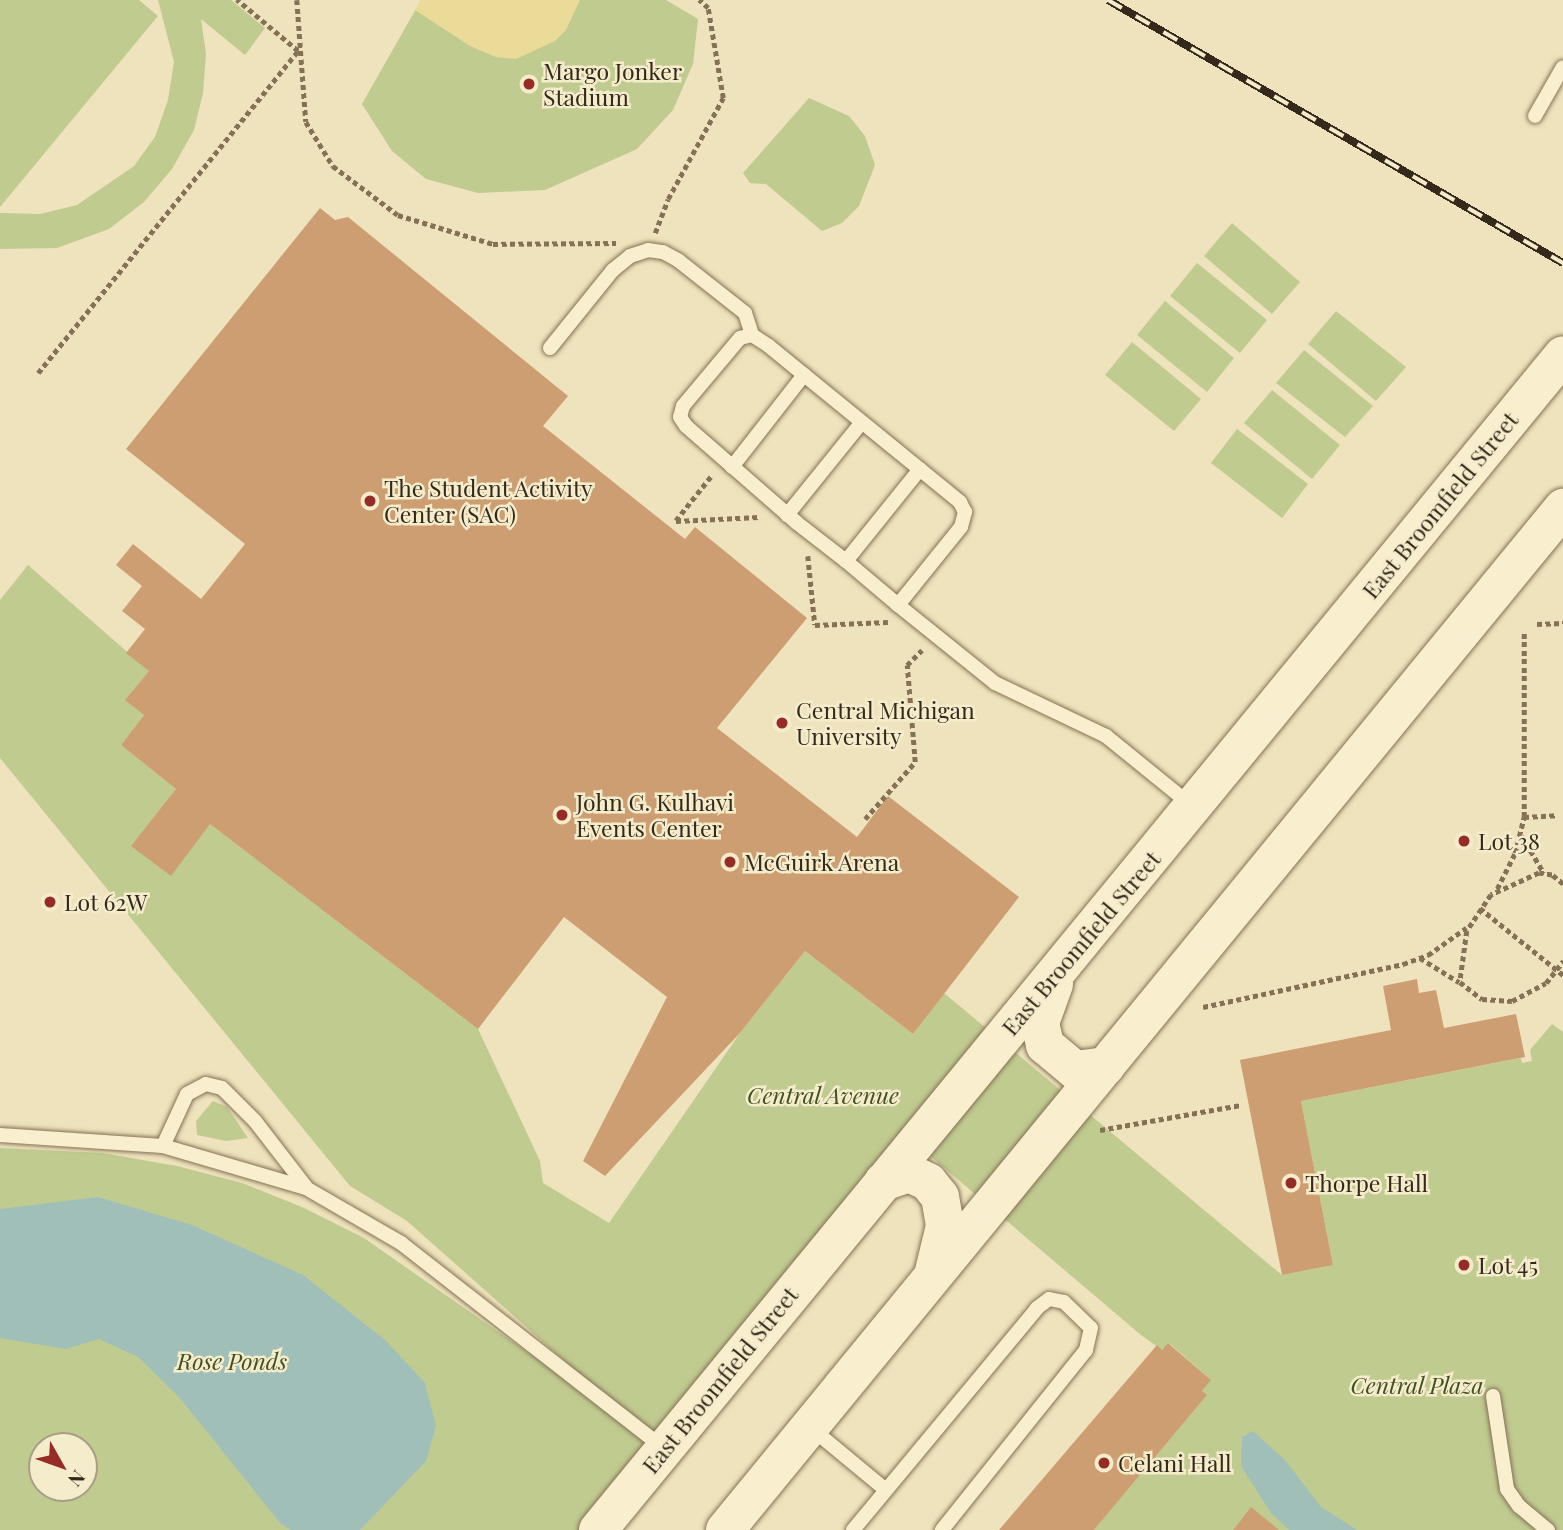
<!DOCTYPE html>
<html>
<head>
<meta charset="utf-8">
<style>
	body { margin:0 }
	#map { position:relative; width:1563px; height:1530px; overflow:hidden; background:#eee3bc; font-family:"Playfair Display",serif }
	div>[style] { position:absolute }
	.green>* { inset:0; background:#c0cb90 }
	.sand>* { inset:0; background:#ebdb98 }
	.water>* { inset:0; background:#a0bfb8 }
	.building>* { inset:0; background:#cd9e71 }
	.path>* { height:4.5px; margin-top:-2.25px; transform-origin:0; background:repeating-linear-gradient(90deg,#857256 0 5px,transparent 0 8.5px) }
	.roads { filter:drop-shadow(0 0 2px #857256) drop-shadow(0 0 2px #857256) }
	.lane>* { height:14px; margin:-7px; padding:0 7px; transform-origin:7px; border-radius:7px; background:#f9efcf }
	.secondary>* { height:38px; margin:-19px; padding:0 19px; transform-origin:19px; border-radius:19px; background:#f9efcf }
	.rail>* { height:8px; margin-top:-4px; transform-origin:0; background:repeating-linear-gradient(90deg,#f5eccc 0 16px,#34291b 0 32px); box-sizing:border-box; border-block:2px solid #34291b }
	.dots>* { width:19px; height:19px; translate:-50% -50%; box-sizing:border-box; border:4px solid #f5eccc; border-radius:50% }
	span { translate:-50% -50%; white-space:nowrap; text-align:center; line-height:1.15; -webkit-text-stroke:5px #f5eccc; paint-order:stroke }
	.poi-label { font-size:23px; color:#34291b }
	.left { translate:0 -50%; text-align:left }
	.street-label { font-size:23px; color:#34291b }
	.park-label { font-size:23px; color:#415121; font-style:italic }
	.north { position:absolute; left:28px; top:1432px; width:70px; height:70px; box-sizing:border-box; background:#f5eccc; border:2px solid #a89e85; border-radius:50%; rotate:130deg; font-size:19px; font-weight:700; line-height:28px; text-align:center; color:#34291b }
	.north::after { content:''; display:block; margin:auto; width:24px; height:32px; background:#952c25; clip-path:polygon(50% 0,100% 100%,50% 72%,0 100%) }
</style>
</head>
<body>
<div id="map">
	<div class="green">
		<i style="clip-path:polygon(0 0,139px 0,158px 16px,0 207px)"></i>
		<i style="clip-path:polygon(158px 0,231px 0,265px 28px,245px 55px,201px 19px,206px 54px,203px 93px,194px 130px,172px 169px,144px 202px,109px 229px,57px 248px,0 249px,0 213px,40px 214px,77px 205px,134px 166px,155px 137px,168px 100px,174px 62px)"></i>
		<i style="clip-path:polygon(421px 0,666px 0,698px 19px,693px 64px,673px 110px,637px 149px,545px 190px,478px 193px,426px 179px,392px 151px,362px 104px)"></i>
		<i style="clip-path:polygon(809px 98px,849px 116px,865px 136px,875px 165px,859px 206px,842px 223px,822px 231px,766px 184px,750px 183px,743px 173px)"></i>
		<i style="clip-path:polygon(1232px 223px,1300px 282px,1272px 314px,1204px 256px)"></i>
		<i style="clip-path:polygon(1197px 263px,1267px 320px,1240px 353px,1170px 296px)"></i>
		<i style="clip-path:polygon(1165px 301px,1234px 358px,1207px 392px,1137px 335px)"></i>
		<i style="clip-path:polygon(1336px 311px,1406px 367px,1376px 401px,1308px 344px)"></i>
		<i style="clip-path:polygon(1132px 342px,1201px 399px,1174px 431px,1105px 375px)"></i>
		<i style="clip-path:polygon(1304px 350px,1373px 406px,1345px 437px,1276px 383px)"></i>
		<i style="clip-path:polygon(1272px 390px,1340px 445px,1312px 479px,1244px 423px)"></i>
		<i style="clip-path:polygon(1237px 429px,1308px 484px,1282px 518px,1211px 463px)"></i>
		<i style="clip-path:polygon(evenodd,28px 565px,149px 671px,126px 700px,144px 715px,121px 745px,176px 789px,210px 824px,478px 1029px,540px 1161px,543px 1183px,609px 1223px,740px 1033px,805px 951px,913px 1034px,944px 993px,1282px 1275px,1333px 1265px,1301px 1101px,1521px 1058px,1522px 1063px,1532px 1061px,1530px 1050px,1552px 1024px,1563px 1032px,1563px 1530px,1273px 1530px,1248px 1511px,1233px 1530px,1094px 1530px,1206px 1396px,1202px 1391px,1210px 1379px,1169px 1343px,1162px 1350px,1141px 1335px,916px 1144px,598px 1530px,0 1530px,0 1148px,103px 1153px,177px 1166px,242px 1183px,302px 1207px,364px 1238px,656px 1442px,407px 1221px,350px 1186px,0 758px,0 600px,28px 565px,42px 1446px,84px 1446px,84px 1488px,42px 1488px,42px 1446px)"></i>
		<i style="clip-path:polygon(213px 1101px,227px 1107px,248px 1138px,226px 1141px,197px 1135px,196px 1121px)"></i>
	</div>
	<div class="sand">
		<i style="clip-path:polygon(421px 0,580px 0,566px 30px,555px 41px,516px 59px,496px 57px,470px 46px,415px 10px)"></i>
	</div>
	<div class="water">
		<i style="clip-path:polygon(98px 1197px,192px 1225px,303px 1275px,385px 1340px,425px 1383px,436px 1426px,426px 1461px,360px 1530px,291px 1530px,281px 1524px,179px 1397px,138px 1357px,99px 1339px,66px 1349px,0 1338px,0 1209px)"></i>
		<i style="clip-path:polygon(1253px 1431px,1285px 1460px,1321px 1507px,1357px 1530px,1289px 1530px,1271px 1513px,1241px 1466px,1242px 1437px)"></i>
	</div>
	<div class="building">
		<i style="clip-path:polygon(320px 208px,335px 220px,348px 217px,568px 396px,543px 426px,685px 539px,695px 527px,807px 618px,717px 728px,857px 837px,888px 796px,1019px 897px,913px 1034px,805px 951px,740px 1033px,605px 1176px,583px 1161px,667px 997px,564px 917px,478px 1029px,210px 824px,171px 876px,131px 846px,176px 789px,121px 745px,144px 715px,125px 700px,149px 671px,126px 653px,145px 629px,122px 611px,142px 586px,116px 565px,133px 544px,201px 599px,245px 544px,126px 449px)"></i>
		<i style="clip-path:polygon(1417px 979px,1419px 993px,1436px 990px,1444px 1028px,1516px 1014px,1525px 1057px,1301px 1101px,1333px 1265px,1282px 1275px,1240px 1060px,1391px 1030px,1383px 986px)"></i>
		<i style="clip-path:polygon(1168px 1343px,1211px 1380px,1202px 1391px,1207px 1395px,1094px 1530px,999px 1530px,1157px 1345px,1162px 1350px)"></i>
		<i style="clip-path:polygon(1251px 1507px,1279px 1530px,1233px 1530px)"></i>
	</div>
	<div class="path">
		<i style="left:297px;top:0;width:122px;rotate:85.8deg"></i>
		<i style="left:306px;top:122px;width:52px;rotate:58.5deg"></i>
		<i style="left:333px;top:166px;width:81px;rotate:37deg"></i>
		<i style="left:398px;top:215px;width:99px;rotate:17deg"></i>
		<i style="left:493px;top:244px;width:123px;rotate:-0.5deg"></i>
		<i style="left:655px;top:233px;width:36px;rotate:-69deg"></i>
		<i style="left:668px;top:199px;width:115px;rotate:-61.4deg"></i>
		<i style="left:723px;top:98px;width:91px;rotate:-99.5deg"></i>
		<i style="left:708px;top:8px;width:12px;rotate:-138deg"></i>
		<i style="left:38px;top:373px;width:414px;rotate:-51.1deg"></i>
		<i style="left:298px;top:51px;width:80px;rotate:-140.1deg"></i>
		<i style="left:711px;top:477px;width:56px;rotate:128.5deg"></i>
		<i style="left:676px;top:521px;width:83px;rotate:-2.8deg"></i>
		<i style="left:808px;top:556px;width:69px;rotate:84.2deg"></i>
		<i style="left:815px;top:625px;width:73px;rotate:-2.4deg"></i>
		<i style="left:1537px;top:624px;width:26px;rotate:-2deg"></i>
		<i style="left:1524px;top:817px;width:33px;rotate:-3deg"></i>
		<i style="left:865px;top:819px;width:76px;rotate:-48.7deg"></i>
		<i style="left:915px;top:762px;width:97px;rotate:-94.7deg"></i>
		<i style="left:907px;top:665px;width:21px;rotate:-45deg"></i>
		<i style="left:1522px;top:836px;width:43px;rotate:59.3deg"></i>
		<i style="left:1563px;top:884px;width:14px;rotate:-141deg"></i>
		<i style="left:1552px;top:875px;width:13px;rotate:-171deg"></i>
		<i style="left:1539px;top:873px;width:53px;rotate:155.4deg"></i>
		<i style="left:1491px;top:895px;width:43px;rotate:123.7deg"></i>
		<i style="left:1467px;top:931px;width:51px;rotate:97.8deg"></i>
		<i style="left:1460px;top:982px;width:28px;rotate:38deg"></i>
		<i style="left:1482px;top:999px;width:30px;rotate:4deg"></i>
		<i style="left:1512px;top:1001px;width:38px;rotate:-28deg"></i>
		<i style="left:1546px;top:983px;width:28px;rotate:-52deg"></i>
		<i style="left:1497px;top:889px;width:40px;rotate:-63.4deg"></i>
		<i style="left:1515px;top:853px;width:37px;rotate:-76deg"></i>
		<i style="left:1524px;top:817px;width:187px;rotate:-90deg"></i>
		<i style="left:1480px;top:908px;width:107px;rotate:38.9deg"></i>
		<i style="left:1420px;top:958px;width:46px;rotate:31.6deg"></i>
		<i style="left:1203px;top:1007px;width:205px;rotate:-12.1deg"></i>
		<i style="left:1403px;top:964px;width:27px;rotate:-20deg"></i>
		<i style="left:1428px;top:955px;width:47px;rotate:-35.4deg"></i>
		<i style="left:1100px;top:1130px;width:143px;rotate:-10.1deg"></i>
	</div>
	<div class="roads">
		<div class="lane">
			<i style="left:1535px;top:116px;width:56px;rotate:-60.3deg"></i>
			<i style="left:550px;top:348px;width:100px;rotate:-51.1deg"></i>
			<i style="left:613px;top:270px;width:22px;rotate:-39deg"></i>
			<i style="left:630px;top:256px;width:19px;rotate:-18deg"></i>
			<i style="left:648px;top:250px;width:15px;rotate:8deg"></i>
			<i style="left:663px;top:252px;width:18px;rotate:29deg"></i>
			<i style="left:679px;top:261px;width:84px;rotate:38.2deg"></i>
			<i style="left:745px;top:313px;width:23px;rotate:72deg"></i>
			<i style="left:732px;top:467px;width:117px;rotate:-52deg"></i>
			<i style="left:787px;top:515px;width:119px;rotate:-51.1deg"></i>
			<i style="left:846px;top:561px;width:118px;rotate:-51.2deg"></i>
			<i style="left:898px;top:605px;width:100px;rotate:-51.1deg"></i>
			<i style="left:961px;top:527px;width:16px;rotate:-75deg"></i>
			<i style="left:965px;top:512px;width:11px;rotate:-117deg"></i>
			<i style="left:960px;top:502px;width:247px;rotate:-140.8deg"></i>
			<i style="left:769px;top:346px;width:20px;rotate:-147deg"></i>
			<i style="left:752px;top:335px;width:12px;rotate:166deg"></i>
			<i style="left:740px;top:338px;width:89px;rotate:130deg"></i>
			<i style="left:683px;top:406px;width:11px;rotate:105deg"></i>
			<i style="left:680px;top:417px;width:11px;rotate:56deg"></i>
			<i style="left:686px;top:426px;width:147px;rotate:41.1deg"></i>
			<i style="left:797px;top:523px;width:62px;rotate:37.8deg"></i>
			<i style="left:846px;top:561px;width:68px;rotate:40.2deg"></i>
			<i style="left:898px;top:605px;width:124px;rotate:38.8deg"></i>
			<i style="left:995px;top:683px;width:123px;rotate:25.5deg"></i>
			<i style="left:1106px;top:736px;width:111px;rotate:39.1deg"></i>
			<i style="left:0;top:1135px;width:163px;rotate:3.9deg"></i>
			<i style="left:163px;top:1146px;width:149px;rotate:16.4deg"></i>
			<i style="left:306px;top:1188px;width:110px;rotate:30.1deg"></i>
			<i style="left:401px;top:1243px;width:333px;rotate:38deg"></i>
			<i style="left:163px;top:1146px;width:57px;rotate:-65.2deg"></i>
			<i style="left:187px;top:1094px;width:21px;rotate:-28deg"></i>
			<i style="left:206px;top:1084px;width:16px;rotate:14deg"></i>
			<i style="left:222px;top:1088px;width:47px;rotate:45deg"></i>
			<i style="left:255px;top:1121px;width:83px;rotate:52.3deg"></i>
			<i style="left:1493px;top:1396px;width:94px;rotate:81.4deg"></i>
			<i style="left:1507px;top:1489px;width:21px;rotate:55deg"></i>
			<i style="left:1519px;top:1506px;width:38px;rotate:40deg"></i>
			<i style="left:811px;top:1428px;width:97px;rotate:39.6deg"></i>
			<i style="left:853px;top:1530px;width:288px;rotate:-50.3deg"></i>
			<i style="left:1037px;top:1308px;width:15px;rotate:-37deg"></i>
			<i style="left:1049px;top:1299px;width:15px;rotate:11deg"></i>
			<i style="left:1064px;top:1302px;width:37px;rotate:44deg"></i>
			<i style="left:1091px;top:1328px;width:23px;rotate:103deg"></i>
			<i style="left:1086px;top:1350px;width:231px;rotate:128.7deg"></i>
		</div>
		<div class="secondary">
			<i style="left:1054px;top:984px;width:41px;rotate:109.7deg"></i>
			<i style="left:1040px;top:1023px;width:23px;rotate:77deg"></i>
			<i style="left:1045px;top:1045px;width:39px;rotate:40deg"></i>
			<i style="left:1075px;top:1070px;width:31px;rotate:-7deg"></i>
			<i style="left:883px;top:1182px;width:28px;rotate:-19deg"></i>
			<i style="left:909px;top:1173px;width:21px;rotate:25deg"></i>
			<i style="left:928px;top:1182px;width:19px;rotate:51deg"></i>
			<i style="left:940px;top:1197px;width:29px;rotate:80deg"></i>
			<i style="left:945px;top:1226px;width:46px;rotate:103.7deg"></i>
			<i style="left:598px;top:1530px;width:1520px;rotate:-50.6deg"></i>
			<i style="left:725px;top:1530px;width:1322px;rotate:-50.65deg"></i>
		</div>
	</div>
	<div class="rail">
		<i style="left:1108px;top:0;width:526px;rotate:30.03deg"></i>
	</div>
	<div class="dots">
		<i style="left:529px;top:84px;background:#952c25"></i>
		<i style="left:370px;top:501px;background:#952c25"></i>
		<i style="left:782px;top:723px;background:#952c25"></i>
		<i style="left:562px;top:815px;background:#952c25"></i>
		<i style="left:1464px;top:841px;background:#952c25"></i>
		<i style="left:730px;top:862px;background:#952c25"></i>
		<i style="left:50px;top:902px;background:#952c25"></i>
		<i style="left:1291px;top:1183px;background:#952c25"></i>
		<i style="left:1464px;top:1265px;background:#952c25"></i>
		<i style="left:1104px;top:1463px;background:#952c25"></i>
	</div>
	<div class="poi-label">
		<span class="left" style="left:543px;top:84px">Margo Jonker<br>Stadium</span>
		<span class="left" style="left:384px;top:501px">The Student Activity<br>Center (SAC)</span>
		<span class="left" style="left:796px;top:723px">Central Michigan<br>University</span>
		<span class="left" style="left:576px;top:815px">John G. Kulhavi<br>Events Center</span>
		<span class="left" style="left:1478px;top:841px">Lot 38</span>
		<span class="left" style="left:744px;top:862px">McGuirk Arena</span>
		<span class="left" style="left:64px;top:902px">Lot 62W</span>
		<span class="left" style="left:1305px;top:1183px">Thorpe Hall</span>
		<span class="left" style="left:1478px;top:1265px">Lot 45</span>
		<span class="left" style="left:1118px;top:1463px">Celani Hall</span>
	</div>
	<div class="street-label">
		<span style="left:1440px;top:505px;rotate:-51deg">East Broomfield Street</span>
		<span style="left:1081px;top:943px;rotate:-50deg">East Broomfield Street</span>
		<span style="left:720px;top:1380px;rotate:-51deg">East Broomfield Street</span>
	</div>
	<div class="park-label">
		<span style="left:823px;top:1095px">Central Avenue</span>
		<span style="left:232px;top:1361px">Rose Ponds</span>
		<span style="left:1417px;top:1385px">Central Plaza</span>
	</div>
	<div class="north">N</div>
</div>
</body>
</html>
